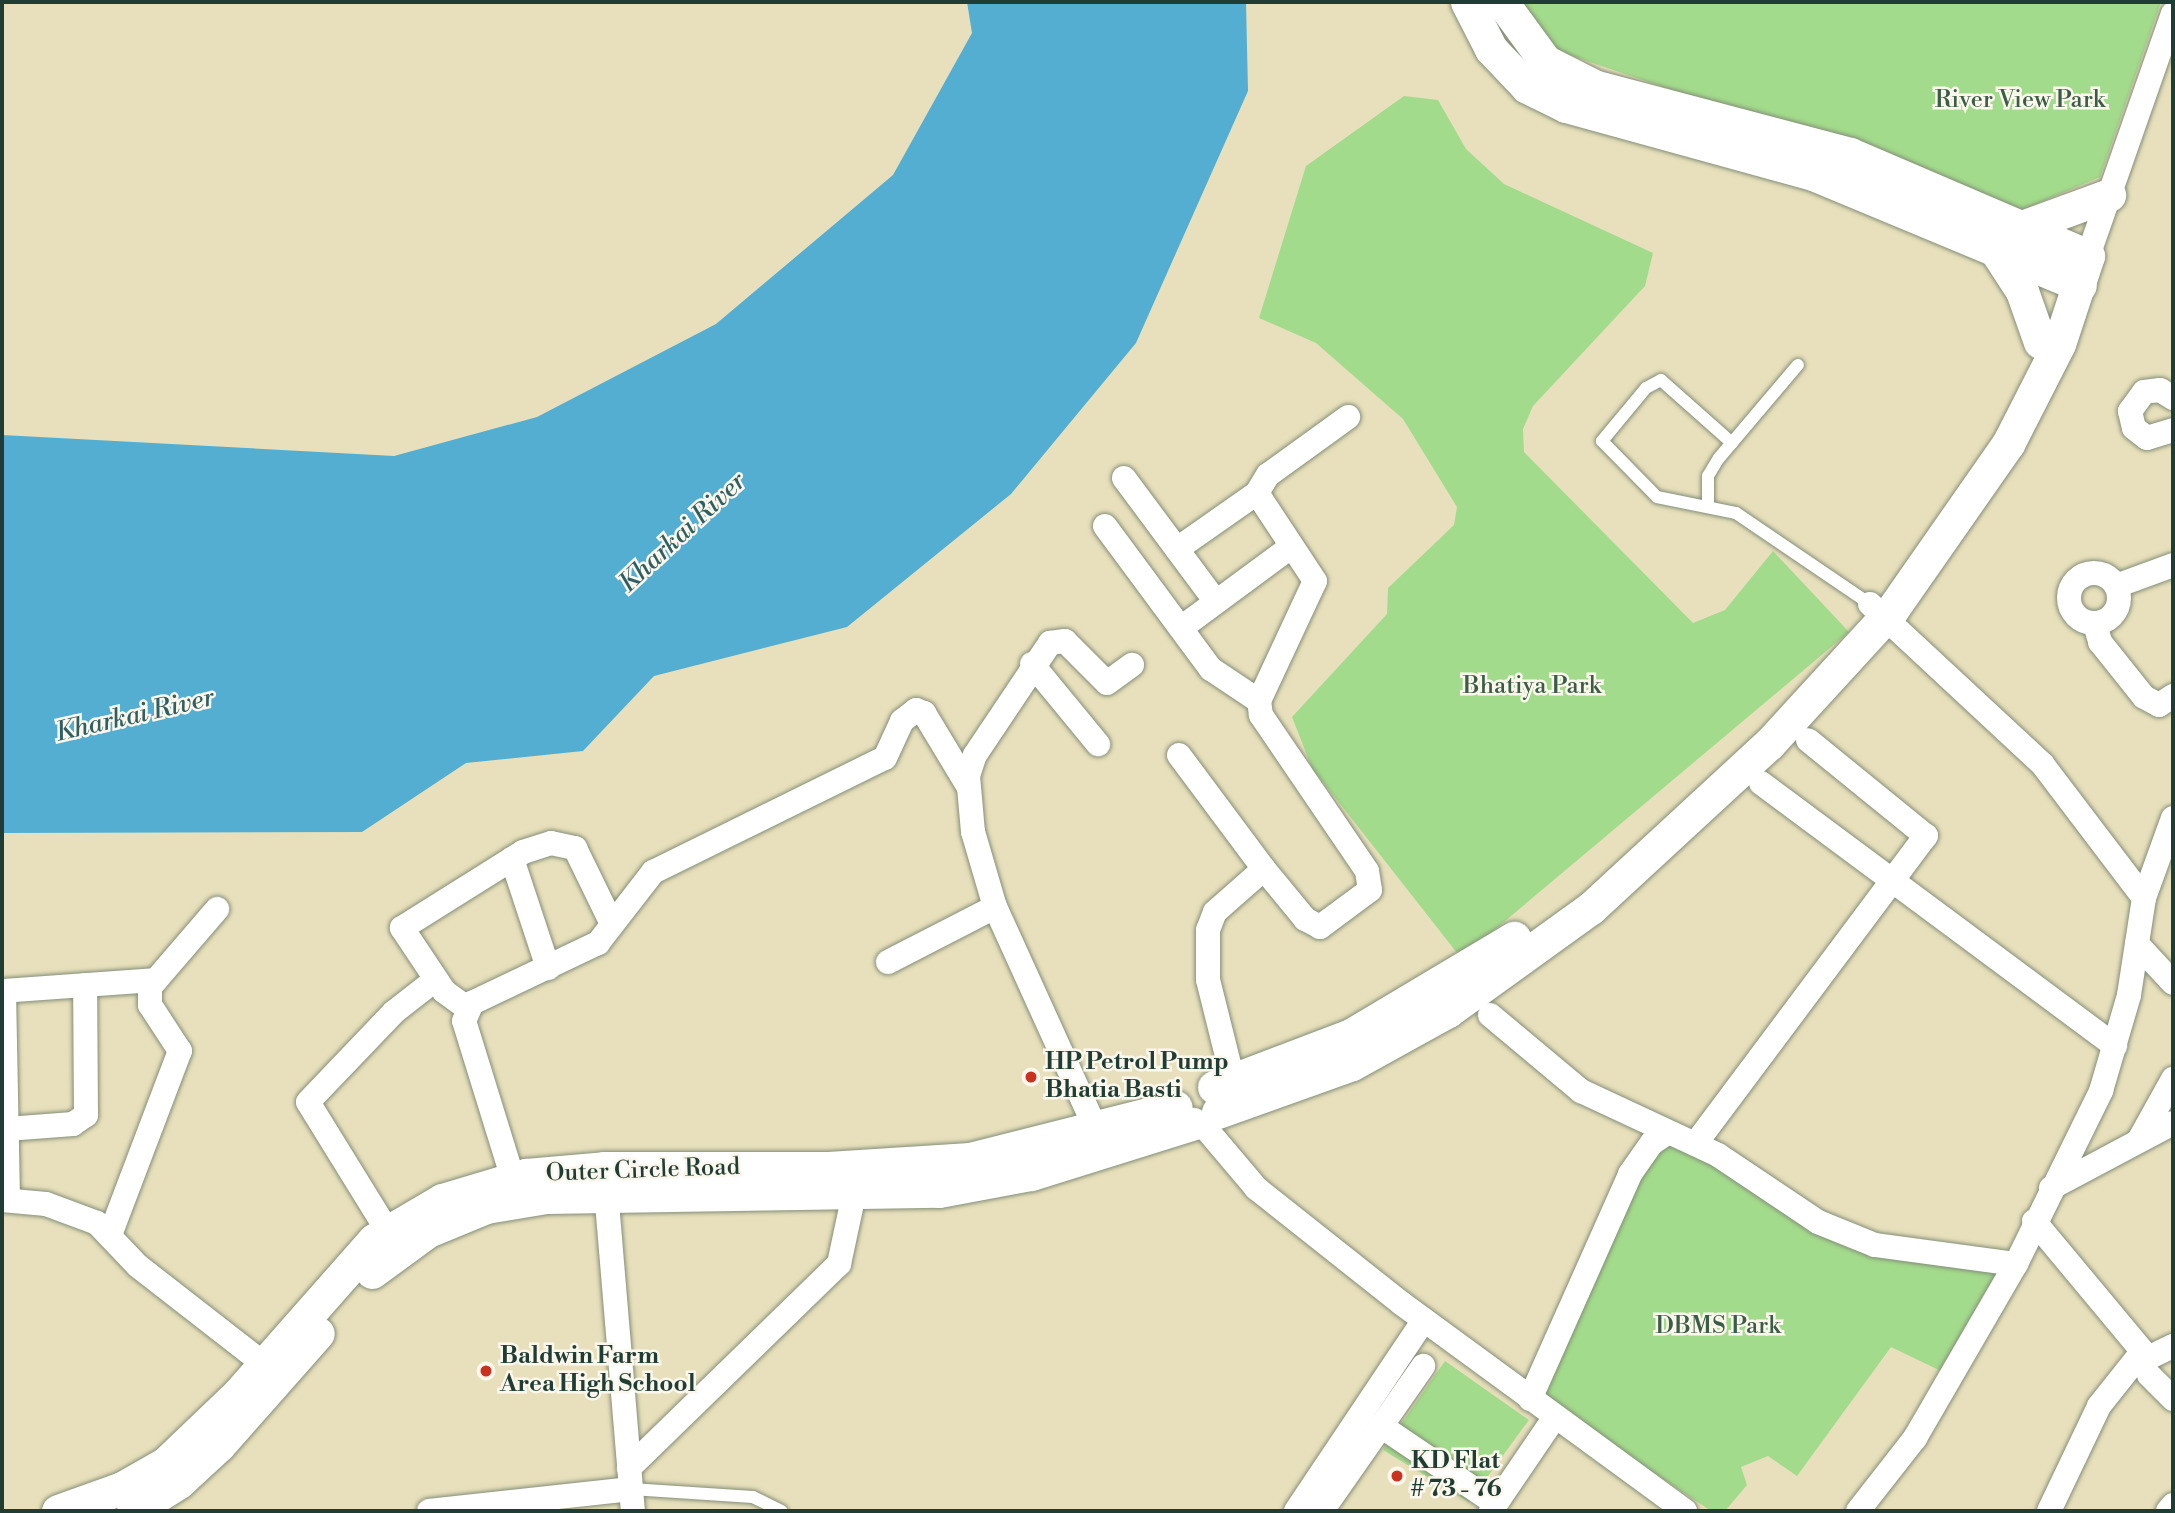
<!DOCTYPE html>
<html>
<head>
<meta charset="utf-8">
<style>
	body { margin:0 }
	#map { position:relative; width:2175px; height:1513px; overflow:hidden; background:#e8e0bc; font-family:"Libre Bodoni",serif }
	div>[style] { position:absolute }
	.green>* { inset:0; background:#a3db8c }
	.water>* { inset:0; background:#53aed1 }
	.roads { filter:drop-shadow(0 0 2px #848e78) drop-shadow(0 0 2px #848e78) }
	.service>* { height:12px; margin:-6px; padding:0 6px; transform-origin:6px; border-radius:6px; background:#fff }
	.minor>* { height:24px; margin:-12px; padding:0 12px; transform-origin:12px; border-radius:12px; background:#fff }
	.minor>.ring { margin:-12px; padding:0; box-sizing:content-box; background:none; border:24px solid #fff; border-radius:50% }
	.secondary>* { height:33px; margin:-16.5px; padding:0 16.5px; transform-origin:16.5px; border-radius:16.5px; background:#fff }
	.dots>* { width:19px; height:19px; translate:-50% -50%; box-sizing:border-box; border:4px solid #fbf7ec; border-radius:50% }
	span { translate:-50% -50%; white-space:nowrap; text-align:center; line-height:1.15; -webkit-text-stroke:5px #fbf7ec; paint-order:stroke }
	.park-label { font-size:24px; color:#395d46 }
	.poi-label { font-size:24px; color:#1f3d34; font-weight:700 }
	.left { translate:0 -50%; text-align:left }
	.street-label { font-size:24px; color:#1f3d34 }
	.water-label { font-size:26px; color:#2f5f63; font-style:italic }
	.frame { position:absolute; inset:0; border:4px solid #1f3d34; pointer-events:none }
</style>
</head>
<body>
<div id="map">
	<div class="green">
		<i style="clip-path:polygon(1522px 2px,2161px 2px,2100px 177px,2022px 210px,1555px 50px)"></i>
		<i style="clip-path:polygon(1404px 96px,1438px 100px,1466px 149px,1504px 184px,1653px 253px,1645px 286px,1533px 406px,1523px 429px,1524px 452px,1693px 623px,1725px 610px,1773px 551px,1849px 632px,1461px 958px,1312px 768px,1292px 717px,1387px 614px,1388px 588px,1454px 525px,1457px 507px,1403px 419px,1316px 343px,1259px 318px,1306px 166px)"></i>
		<i style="clip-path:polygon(1671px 1145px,1705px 1157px,1841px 1243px,2006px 1270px,1943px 1372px,1891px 1347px,1797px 1476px,1768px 1456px,1741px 1467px,1747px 1485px,1725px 1511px,1711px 1511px,1538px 1395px,1646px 1149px)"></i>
		<i style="clip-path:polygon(1445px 1361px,1529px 1420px,1469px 1502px,1383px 1450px)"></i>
	</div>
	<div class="water">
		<i style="clip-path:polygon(967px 2px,1246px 2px,1248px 91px,1136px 343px,1011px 494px,847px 627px,654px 676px,583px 751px,466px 763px,362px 832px,2px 833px,2px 435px,394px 456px,537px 417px,716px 324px,893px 175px,972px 33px)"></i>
	</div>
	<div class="roads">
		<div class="service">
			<i style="left:1732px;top:443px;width:95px;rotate:-138.4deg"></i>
			<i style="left:1661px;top:380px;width:17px;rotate:152deg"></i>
			<i style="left:1646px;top:388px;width:69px;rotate:129.7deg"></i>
			<i style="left:1602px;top:441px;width:78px;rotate:45.5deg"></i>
			<i style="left:1657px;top:497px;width:81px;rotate:11.4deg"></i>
			<i style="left:1736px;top:513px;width:162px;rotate:34.2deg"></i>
			<i style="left:1708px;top:505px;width:29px;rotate:-90deg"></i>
			<i style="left:1708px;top:476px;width:21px;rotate:-59deg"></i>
			<i style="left:1719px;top:458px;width:122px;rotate:-49.7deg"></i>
			<i style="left:631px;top:1489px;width:122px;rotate:3.8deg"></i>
			<i style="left:753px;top:1497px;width:32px;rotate:26deg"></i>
		</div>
		<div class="minor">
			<i style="left:2088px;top:256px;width:257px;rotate:-70.7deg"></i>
			<i style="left:2173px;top:398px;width:15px;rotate:-148deg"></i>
			<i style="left:2160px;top:390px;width:16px;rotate:173deg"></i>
			<i style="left:2144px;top:392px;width:24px;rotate:126deg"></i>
			<i style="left:2130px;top:411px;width:17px;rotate:77deg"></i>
			<i style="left:2134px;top:428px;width:16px;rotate:38deg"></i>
			<i style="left:2147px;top:438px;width:27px;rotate:-17deg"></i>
			<i style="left:1124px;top:478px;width:154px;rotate:53.4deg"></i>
			<i style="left:1105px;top:526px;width:178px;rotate:53.5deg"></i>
			<i style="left:1211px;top:669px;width:58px;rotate:33.7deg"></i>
			<i style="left:1177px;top:549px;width:98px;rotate:-35deg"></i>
			<i class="ring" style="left:2069px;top:573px;width:26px;height:26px"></i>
			<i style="left:2116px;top:586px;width:61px;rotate:-20.2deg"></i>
			<i style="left:1870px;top:604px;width:236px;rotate:42.9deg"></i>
			<i style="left:2043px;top:765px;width:167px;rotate:52.8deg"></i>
			<i style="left:2095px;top:624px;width:19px;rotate:74deg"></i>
			<i style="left:2100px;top:642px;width:70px;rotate:51.3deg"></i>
			<i style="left:2144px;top:697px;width:17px;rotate:28deg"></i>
			<i style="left:2159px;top:705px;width:17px;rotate:-33deg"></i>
			<i style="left:1181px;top:628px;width:137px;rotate:-36.4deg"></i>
			<i style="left:1032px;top:664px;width:104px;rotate:50.5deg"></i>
			<i style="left:1179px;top:755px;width:142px;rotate:53.3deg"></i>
			<i style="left:1761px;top:783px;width:441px;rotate:36.6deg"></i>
			<i style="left:512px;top:859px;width:115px;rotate:71.7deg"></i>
			<i style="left:2137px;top:944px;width:53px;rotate:47.3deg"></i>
			<i style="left:888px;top:962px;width:120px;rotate:-27.2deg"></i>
			<i style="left:2px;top:991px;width:154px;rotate:-4.1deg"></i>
			<i style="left:4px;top:991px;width:209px;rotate:88.9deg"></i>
			<i style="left:467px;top:1008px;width:29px;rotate:-144deg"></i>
			<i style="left:444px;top:991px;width:76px;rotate:-123.7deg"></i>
			<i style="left:402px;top:928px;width:143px;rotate:-32.1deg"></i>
			<i style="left:523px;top:852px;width:29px;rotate:-18deg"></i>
			<i style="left:551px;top:843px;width:25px;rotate:12deg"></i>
			<i style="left:575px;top:848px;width:85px;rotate:64deg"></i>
			<i style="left:1490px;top:1015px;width:119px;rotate:39.9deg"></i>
			<i style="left:1581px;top:1091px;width:151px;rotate:25deg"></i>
			<i style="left:1718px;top:1155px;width:120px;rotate:33.8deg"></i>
			<i style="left:1818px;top:1222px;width:61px;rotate:22deg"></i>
			<i style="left:1875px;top:1245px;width:142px;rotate:7.7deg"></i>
			<i style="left:1233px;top:1080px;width:103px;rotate:-104deg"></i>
			<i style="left:1208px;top:980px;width:50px;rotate:-90deg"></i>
			<i style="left:1208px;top:930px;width:19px;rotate:-69deg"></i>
			<i style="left:1215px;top:912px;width:65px;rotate:-41.3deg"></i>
			<i style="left:1264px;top:869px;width:65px;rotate:50.6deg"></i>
			<i style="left:1305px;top:919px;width:17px;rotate:28deg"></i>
			<i style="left:1320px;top:927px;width:62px;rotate:-36.5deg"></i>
			<i style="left:1370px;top:890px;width:19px;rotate:-99deg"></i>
			<i style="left:1367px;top:871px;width:189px;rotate:-124.2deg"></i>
			<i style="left:1261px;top:715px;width:14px;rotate:-98deg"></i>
			<i style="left:1259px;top:701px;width:132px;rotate:-65deg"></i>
			<i style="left:1315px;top:581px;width:105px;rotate:-123.4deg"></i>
			<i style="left:1257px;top:493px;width:21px;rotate:-59deg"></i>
			<i style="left:1268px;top:475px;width:99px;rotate:-35.9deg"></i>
			<i style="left:1202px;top:1124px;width:84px;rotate:49.8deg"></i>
			<i style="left:1256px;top:1188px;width:185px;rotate:38.4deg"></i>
			<i style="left:1401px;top:1303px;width:352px;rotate:36.2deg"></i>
			<i style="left:1095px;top:1127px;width:242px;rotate:-114.4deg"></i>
			<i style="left:995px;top:907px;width:78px;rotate:-106.3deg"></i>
			<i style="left:973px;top:832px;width:56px;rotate:-95.1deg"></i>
			<i style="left:968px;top:776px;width:22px;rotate:-72deg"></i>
			<i style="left:975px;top:755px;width:135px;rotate:-56.2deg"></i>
			<i style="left:1050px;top:643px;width:15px;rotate:-8deg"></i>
			<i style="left:1065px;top:641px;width:59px;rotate:45deg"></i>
			<i style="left:1107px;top:683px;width:31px;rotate:-36deg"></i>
			<i style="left:7px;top:1129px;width:66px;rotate:-4.3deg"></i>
			<i style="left:73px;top:1124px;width:16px;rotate:-35deg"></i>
			<i style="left:86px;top:1115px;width:130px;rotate:-90.4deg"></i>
			<i style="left:2139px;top:1140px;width:70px;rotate:-60.9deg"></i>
			<i style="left:1696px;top:1143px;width:384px;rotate:-53.2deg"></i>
			<i style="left:1926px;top:836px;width:152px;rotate:-140.9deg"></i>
			<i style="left:513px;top:1179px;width:165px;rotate:-107.2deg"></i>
			<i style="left:464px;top:1021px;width:20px;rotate:-66deg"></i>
			<i style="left:472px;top:1003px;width:140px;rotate:-25.5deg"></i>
			<i style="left:598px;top:943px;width:90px;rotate:-52.2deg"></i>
			<i style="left:653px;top:872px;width:258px;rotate:-26.2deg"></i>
			<i style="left:885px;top:758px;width:41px;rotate:-65.3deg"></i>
			<i style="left:902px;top:721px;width:18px;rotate:-38deg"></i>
			<i style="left:916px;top:710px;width:9px;rotate:21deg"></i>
			<i style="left:924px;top:713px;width:85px;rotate:58.9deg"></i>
			<i style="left:605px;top:1179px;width:333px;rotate:85.2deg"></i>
			<i style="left:2051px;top:1188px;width:138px;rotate:-28deg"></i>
			<i style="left:2px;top:1200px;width:44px;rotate:5.2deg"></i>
			<i style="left:46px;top:1204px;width:54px;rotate:20.4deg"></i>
			<i style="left:97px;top:1223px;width:59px;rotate:46.4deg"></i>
			<i style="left:138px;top:1266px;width:160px;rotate:37.9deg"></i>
			<i style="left:2034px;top:1221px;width:178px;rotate:50.2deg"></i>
			<i style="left:2148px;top:1358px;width:28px;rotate:-26deg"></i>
			<i style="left:387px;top:1230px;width:150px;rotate:-121.7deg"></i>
			<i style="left:308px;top:1102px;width:124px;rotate:-46.3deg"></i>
			<i style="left:394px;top:1012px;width:52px;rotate:-38deg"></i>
			<i style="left:110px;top:1235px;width:197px;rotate:-69.2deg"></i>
			<i style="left:180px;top:1051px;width:55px;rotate:-123.1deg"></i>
			<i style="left:150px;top:1005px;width:18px;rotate:-90deg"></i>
			<i style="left:150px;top:987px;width:103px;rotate:-49.3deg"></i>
			<i style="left:2149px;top:1375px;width:34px;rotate:45deg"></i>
			<i style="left:1530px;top:1399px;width:246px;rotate:-66deg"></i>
			<i style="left:1630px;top:1174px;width:38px;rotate:-55deg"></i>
			<i style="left:1652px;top:1143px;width:18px;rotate:-34deg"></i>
			<i style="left:1381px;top:1426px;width:139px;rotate:34.1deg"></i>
			<i style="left:629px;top:1468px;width:293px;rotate:-44.2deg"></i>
			<i style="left:839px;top:1264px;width:72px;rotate:-77.9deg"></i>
			<i style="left:429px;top:1511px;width:203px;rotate:-6.2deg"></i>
			<i style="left:1296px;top:1511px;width:230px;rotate:-56.2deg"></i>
			<i style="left:1322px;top:1511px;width:177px;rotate:-55.1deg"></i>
			<i style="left:1491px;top:1511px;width:114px;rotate:-55.8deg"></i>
			<i style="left:1858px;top:1511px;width:93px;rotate:-52deg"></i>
			<i style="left:1915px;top:1438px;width:201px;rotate:-59.9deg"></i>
			<i style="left:2016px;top:1264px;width:193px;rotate:-63.8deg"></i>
			<i style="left:2101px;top:1091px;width:100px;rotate:-73.7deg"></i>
			<i style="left:2129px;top:995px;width:98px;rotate:-81.2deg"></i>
			<i style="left:2144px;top:898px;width:85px;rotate:-70.1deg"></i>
			<i style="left:2049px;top:1511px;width:116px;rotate:-64.5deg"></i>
			<i style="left:2099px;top:1406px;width:69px;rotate:-51.5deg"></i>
			<i style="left:2168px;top:1511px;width:8px;rotate:-50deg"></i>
		</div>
		<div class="secondary">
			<i style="left:1467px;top:2px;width:53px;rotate:62.9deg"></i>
			<i style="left:1491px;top:49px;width:52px;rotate:46.5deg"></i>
			<i style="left:1527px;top:87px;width:43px;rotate:26deg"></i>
			<i style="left:1566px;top:106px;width:256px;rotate:15.4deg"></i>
			<i style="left:1813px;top:174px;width:289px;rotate:22.6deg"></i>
			<i style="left:2022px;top:227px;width:93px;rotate:-20.2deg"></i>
			<i style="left:1994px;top:248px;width:51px;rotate:56.9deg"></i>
			<i style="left:2022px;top:291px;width:54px;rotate:70.6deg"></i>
			<i style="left:1214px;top:1087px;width:147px;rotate:-20.8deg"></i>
			<i style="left:1351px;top:1035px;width:190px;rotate:-30.8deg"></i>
			<i style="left:1218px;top:1112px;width:142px;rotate:-19.7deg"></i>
			<i style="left:1352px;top:1064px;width:110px;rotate:-28.9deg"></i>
			<i style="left:1448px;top:1011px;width:176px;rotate:-35.8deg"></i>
			<i style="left:1591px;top:908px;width:242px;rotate:-42.7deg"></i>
			<i style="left:1769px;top:744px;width:182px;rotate:-47.5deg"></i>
			<i style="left:1892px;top:610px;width:203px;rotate:-55.1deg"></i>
			<i style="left:2008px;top:444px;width:112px;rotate:-63deg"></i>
			<i style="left:2059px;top:344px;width:93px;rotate:-71.8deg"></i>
			<i style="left:2088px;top:256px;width:259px;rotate:-156.8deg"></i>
			<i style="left:1850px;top:154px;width:263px;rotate:-165.2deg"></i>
			<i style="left:1596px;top:87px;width:57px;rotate:-153deg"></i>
			<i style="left:1545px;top:61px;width:73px;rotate:-126.1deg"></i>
			<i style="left:372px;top:1272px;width:69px;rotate:-36.2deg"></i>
			<i style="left:428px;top:1231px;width:63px;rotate:-22.5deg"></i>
			<i style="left:486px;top:1207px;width:61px;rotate:-9.5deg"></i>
			<i style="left:546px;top:1197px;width:393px;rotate:-0.9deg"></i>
			<i style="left:939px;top:1191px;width:94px;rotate:-10.5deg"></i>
			<i style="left:1031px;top:1174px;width:169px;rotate:-17.3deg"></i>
			<i style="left:58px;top:1511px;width:68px;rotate:-19.8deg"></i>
			<i style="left:122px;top:1488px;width:51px;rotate:-29.6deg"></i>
			<i style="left:166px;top:1463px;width:101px;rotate:-43.8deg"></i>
			<i style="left:239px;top:1393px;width:204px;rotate:-48.6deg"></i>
			<i style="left:374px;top:1240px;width:79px;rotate:-30.5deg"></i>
			<i style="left:442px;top:1200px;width:88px;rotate:-16.6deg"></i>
			<i style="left:526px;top:1175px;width:78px;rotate:-5.1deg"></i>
			<i style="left:604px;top:1168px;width:224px"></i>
			<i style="left:828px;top:1168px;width:142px;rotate:-3.6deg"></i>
			<i style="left:970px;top:1159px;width:212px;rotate:-14.2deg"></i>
			<i style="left:133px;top:1511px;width:54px;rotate:-32.2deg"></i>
			<i style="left:179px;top:1482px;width:54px;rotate:-42.8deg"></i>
			<i style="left:219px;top:1445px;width:149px;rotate:-48.5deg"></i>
		</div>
	</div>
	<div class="dots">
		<i style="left:1031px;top:1077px;background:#c8321e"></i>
		<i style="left:486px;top:1371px;background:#c8321e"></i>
		<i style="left:1397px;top:1476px;background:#c8321e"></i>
	</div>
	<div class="park-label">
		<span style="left:2020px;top:101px">River View Park</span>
		<span style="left:1532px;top:687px">Bhatiya Park</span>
		<span style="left:1718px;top:1327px">DBMS Park</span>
	</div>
	<div class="poi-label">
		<span class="left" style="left:1045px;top:1077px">HP Petrol Pump<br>Bhatia Basti</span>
		<span class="left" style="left:500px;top:1371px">Baldwin Farm<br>Area High School</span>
		<span class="left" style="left:1411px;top:1476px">KD Flat<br># 73 - 76</span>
	</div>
	<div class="street-label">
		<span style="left:643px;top:1171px;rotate:-2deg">Outer Circle Road</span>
	</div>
	<div class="water-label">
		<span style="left:683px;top:533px;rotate:-43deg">Kharkai River</span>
		<span style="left:135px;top:716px;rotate:-13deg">Kharkai River</span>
	</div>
	<div class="frame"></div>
</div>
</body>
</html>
